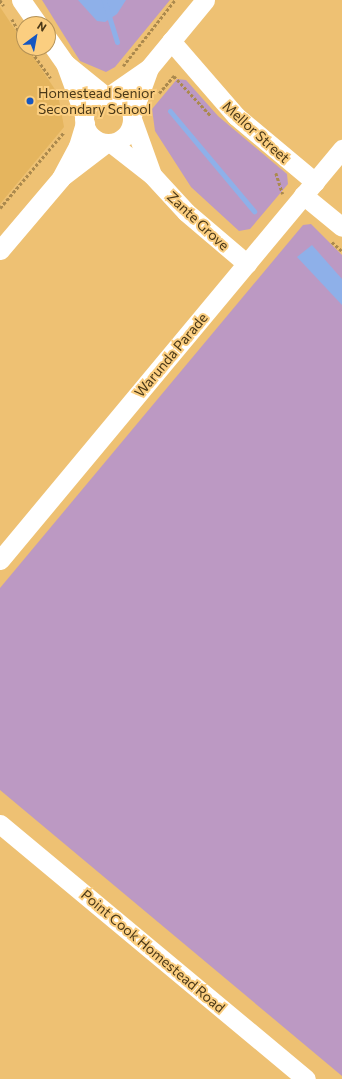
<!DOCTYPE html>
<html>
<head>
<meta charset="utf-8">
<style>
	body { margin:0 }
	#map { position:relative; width:342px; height:1079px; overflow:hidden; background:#eec173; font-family:Commissioner,sans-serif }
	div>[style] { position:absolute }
	.built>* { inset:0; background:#e5b55e }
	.green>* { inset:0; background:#bc99c3 }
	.water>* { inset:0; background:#8eb0e9 }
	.stream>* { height:5px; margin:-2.5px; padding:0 2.5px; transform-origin:2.5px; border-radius:2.5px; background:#8eb0e9 }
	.path>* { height:2.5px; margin-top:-1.25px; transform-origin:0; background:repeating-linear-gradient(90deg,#ab894d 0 3px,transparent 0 5px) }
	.minor>* { height:19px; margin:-9.5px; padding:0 9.5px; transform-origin:9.5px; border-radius:9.5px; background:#fff }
	.minor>.ring { margin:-9.5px; padding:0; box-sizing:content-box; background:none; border:19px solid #fff; border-radius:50% }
	.dots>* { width:11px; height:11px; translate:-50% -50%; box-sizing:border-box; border:2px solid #fbce80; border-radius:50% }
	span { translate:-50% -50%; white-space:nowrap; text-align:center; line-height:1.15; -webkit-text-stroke:4px #fbce80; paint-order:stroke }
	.poi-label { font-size:14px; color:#4b3918 }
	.left { translate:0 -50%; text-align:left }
	.street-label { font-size:14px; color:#4b3918 }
	.north { position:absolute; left:16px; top:16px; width:40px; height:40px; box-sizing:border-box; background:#fbce80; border:1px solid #b59256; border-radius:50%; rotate:32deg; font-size:11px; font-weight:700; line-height:16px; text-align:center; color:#4b3918 }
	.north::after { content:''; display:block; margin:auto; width:14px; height:18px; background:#1556c1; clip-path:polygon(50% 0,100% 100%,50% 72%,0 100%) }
</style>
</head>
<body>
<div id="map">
	<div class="built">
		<i style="clip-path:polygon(0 7px,58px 94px,64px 127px,0 204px)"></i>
	</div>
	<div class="green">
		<i style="clip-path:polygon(42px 0,170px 0,115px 67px,106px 72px,80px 61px)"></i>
		<i style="clip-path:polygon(177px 79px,186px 80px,218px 116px,287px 174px,288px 184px,250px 229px,239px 231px,191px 187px,155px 131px,152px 109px)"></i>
		<i style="clip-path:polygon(311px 224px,342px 255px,342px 1076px,0 790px,0 588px,303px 225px)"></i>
	</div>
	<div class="water">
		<i style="clip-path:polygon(78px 0,126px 0,117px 14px,105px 22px,97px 21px)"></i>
		<i style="clip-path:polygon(312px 245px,342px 279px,342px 305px,297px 257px)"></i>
	</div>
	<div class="stream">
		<i style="left:104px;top:0;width:44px;rotate:72.8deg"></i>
		<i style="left:170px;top:111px;width:131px;rotate:50deg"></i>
	</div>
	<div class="path">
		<i style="left:0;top:0;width:7px;rotate:56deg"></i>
		<i style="left:12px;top:19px;width:25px;rotate:61deg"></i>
		<i style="left:29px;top:48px;width:37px;rotate:54deg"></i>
		<i style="left:123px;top:66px;width:84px;rotate:-51.8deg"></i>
		<i style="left:159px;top:93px;width:23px;rotate:-49deg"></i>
		<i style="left:174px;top:76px;width:54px;rotate:47.2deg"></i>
		<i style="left:276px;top:173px;width:22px;rotate:72deg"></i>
		<i style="left:0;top:208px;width:99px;rotate:-49.9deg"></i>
		<i style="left:332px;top:242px;width:13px;rotate:42deg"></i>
	</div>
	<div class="minor">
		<i style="left:21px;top:0;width:29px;rotate:55deg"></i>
		<i style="left:48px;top:39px;width:29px;rotate:55deg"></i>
		<i style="left:65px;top:63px;width:55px;rotate:69.9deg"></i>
		<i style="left:171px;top:41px;width:99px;rotate:49.1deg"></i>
		<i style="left:236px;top:116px;width:103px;rotate:39.9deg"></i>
		<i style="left:66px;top:64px;width:49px;rotate:39.2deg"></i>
		<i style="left:110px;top:95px;width:47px;rotate:-34.7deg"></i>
		<i class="ring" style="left:84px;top:95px;width:29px;height:29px"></i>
		<i style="left:132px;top:115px;width:50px;rotate:-70.1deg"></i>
		<i style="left:149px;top:68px;width:88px;rotate:-50.5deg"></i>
		<i style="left:132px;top:119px;width:59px;rotate:70.3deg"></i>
		<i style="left:111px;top:143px;width:52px;rotate:38deg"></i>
		<i style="left:152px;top:175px;width:50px;rotate:47.4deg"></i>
		<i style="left:186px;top:212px;width:80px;rotate:40.4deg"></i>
		<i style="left:63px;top:176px;width:54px;rotate:-37.5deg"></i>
		<i style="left:303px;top:195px;width:50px;rotate:39.4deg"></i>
		<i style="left:0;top:250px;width:94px;rotate:-49.7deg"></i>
		<i style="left:61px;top:178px;width:36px;rotate:-62deg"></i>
		<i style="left:78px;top:146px;width:24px;rotate:-73deg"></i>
		<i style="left:0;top:560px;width:535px;rotate:-50.24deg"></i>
		<i style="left:0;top:824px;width:398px;rotate:39.8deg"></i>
	</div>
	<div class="dots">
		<i style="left:30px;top:101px;background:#1556c1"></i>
	</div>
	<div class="poi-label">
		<span class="left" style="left:38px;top:101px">Homestead Senior<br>Secondary School</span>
	</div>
	<div class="street-label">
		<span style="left:256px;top:132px;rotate:42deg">Mellor Street</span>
		<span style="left:198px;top:221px;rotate:43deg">Zante Grove</span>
		<span style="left:171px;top:355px;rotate:-50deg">Warunda Parade</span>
		<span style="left:153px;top:951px;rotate:40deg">Point Cook Homestead Road</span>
	</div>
	<div class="north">N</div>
</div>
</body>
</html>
